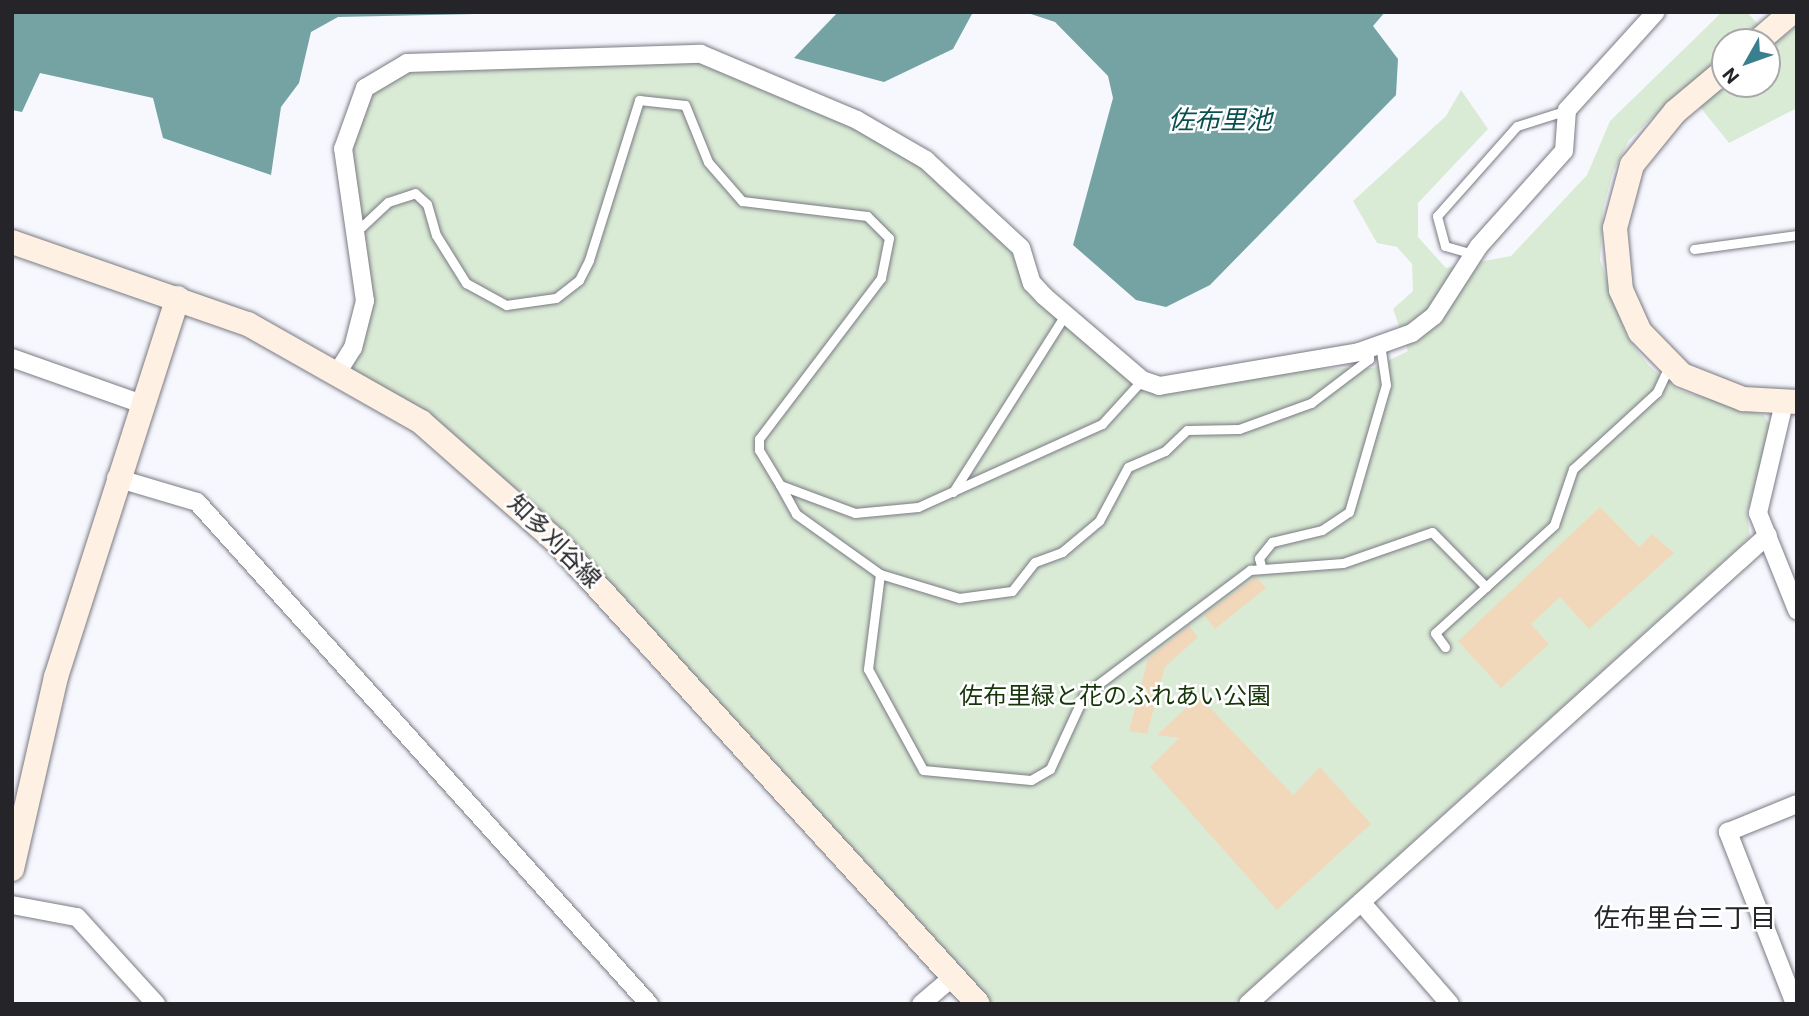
<!DOCTYPE html>
<html>
<head>
<meta charset="utf-8">
<style>
	body { margin:0 }
	#map { position:relative; width:1809px; height:1016px; overflow:hidden; background:#f7f8fe; font-family:Roboto,"Noto Sans JP",sans-serif }
	div>[style] { position:absolute }
	.green>* { inset:0; background:#daebd5 }
	.water>* { inset:0; background:#75a3a4 }
	.building>* { inset:0; background:#f2d8ba }
	.roads { filter:drop-shadow(0 0 2px #7a7a84) drop-shadow(0 0 2px #7a7a84) }
	.lane>* { height:9px; margin:-4.5px; padding:0 4.5px; transform-origin:4.5px; border-radius:4.5px; background:#fff }
	.street>* { height:18px; margin:-9px; padding:0 9px; transform-origin:9px; border-radius:9px; background:#fff }
	.secondary>* { height:24px; margin:-12px; padding:0 12px; transform-origin:12px; border-radius:12px; background:#fef0e3 }
	span { translate:-50% -50%; white-space:nowrap; text-align:center; line-height:1.15; -webkit-text-stroke:5px #fff; paint-order:stroke }
	.street-label { font-size:24px; color:#252529 }
	.park-label { font-size:24px; color:#16360a }
	.water-label { font-size:26px; color:#095051; font-style:italic }
	.neighbourhood-label { font-size:26px; color:#252529 }
	.frame { position:absolute; inset:0; border:14px solid #252529; pointer-events:none }
	.north { position:absolute; left:1711px; top:28px; width:70px; height:70px; box-sizing:border-box; background:#fff; border:2px solid #a8a8a9; border-radius:50%; rotate:230deg; font-size:19px; font-weight:700; line-height:28px; text-align:center; color:#252529 }
	.north::after { content:''; display:block; margin:auto; width:24px; height:32px; background:#3a7f8d; clip-path:polygon(50% 0,100% 100%,50% 72%,0 100%) }
</style>
</head>
<body>
<div id="map">
	<div class="green">
		<i style="clip-path:polygon(evenodd,1722px 12px,1747px 12px,1775px 43px,1797px 26px,1797px 108px,1729px 143px,1684px 87px,1629px 140px,1613px 172px,1603px 209px,1600px 260px,1626px 335px,1648px 365px,1678px 390px,1764px 415px,1771px 428px,1747px 512px,1750px 537px,1233px 1004px,978px 1004px,556px 541px,339px 370px,365px 301px,349px 208px,353px 107px,392px 67px,701px 54px,894px 138px,1021px 248px,1032px 283px,1027px 294px,1129px 380px,1161px 395px,1301px 369px,1373px 368px,1408px 351px,1393px 309px,1413px 291px,1412px 264px,1397px 247px,1377px 243px,1353px 201px,1446px 116px,1461px 90px,1488px 129px,1418px 203px,1418px 237px,1446px 268px,1511px 256px,1587px 175px,1610px 121px,1722px 12px,1725px 42px,1767px 42px,1767px 84px,1725px 84px,1725px 42px)"></i>
	</div>
	<div class="water">
		<i style="clip-path:polygon(12px 12px,575px 12px,338px 17px,311px 32px,299px 83px,281px 107px,271px 175px,163px 138px,153px 98px,40px 73px,22px 112px,12px 110px)"></i>
		<i style="clip-path:polygon(838px 12px,973px 12px,953px 49px,884px 82px,794px 58px)"></i>
		<i style="clip-path:polygon(1025px 12px,1385px 12px,1373px 26px,1398px 59px,1396px 95px,1210px 285px,1166px 307px,1136px 300px,1073px 245px,1113px 98px,1108px 76px,1055px 22px)"></i>
	</div>
	<div class="building">
		<i style="clip-path:polygon(1600px 507px,1639px 547px,1652px 534px,1674px 553px,1589px 629px,1560px 597px,1531px 624px,1549px 644px,1501px 688px,1458px 641px)"></i>
		<i style="clip-path:polygon(1256px 577px,1266px 588px,1215px 629px,1204px 615px)"></i>
		<i style="clip-path:polygon(1189px 626px,1198px 637px,1165px 667px,1147px 734px,1129px 731px,1148px 659px)"></i>
		<i style="clip-path:polygon(1199px 696px,1293px 795px,1320px 767px,1371px 824px,1277px 910px,1150px 767px,1179px 738px,1157px 735px)"></i>
	</div>
	<div class="roads">
		<div class="lane">
			<i style="left:356px;top:232px;width:44px;rotate:-43.2deg"></i>
			<i style="left:388px;top:202px;width:28px;rotate:-18deg"></i>
			<i style="left:415px;top:193px;width:16px;rotate:43deg"></i>
			<i style="left:427px;top:204px;width:32px;rotate:74deg"></i>
			<i style="left:436px;top:235px;width:57px;rotate:58deg"></i>
			<i style="left:466px;top:283px;width:46px;rotate:28.8deg"></i>
			<i style="left:506px;top:305px;width:50px;rotate:-8deg"></i>
			<i style="left:556px;top:298px;width:29px;rotate:-38deg"></i>
			<i style="left:579px;top:280px;width:22px;rotate:-63deg"></i>
			<i style="left:589px;top:260px;width:168px;rotate:-72.6deg"></i>
			<i style="left:639px;top:100px;width:46px;rotate:6.2deg"></i>
			<i style="left:685px;top:105px;width:61px;rotate:68deg"></i>
			<i style="left:708px;top:162px;width:52px;rotate:48.9deg"></i>
			<i style="left:742px;top:201px;width:126px;rotate:6.8deg"></i>
			<i style="left:867px;top:216px;width:31px;rotate:45deg"></i>
			<i style="left:889px;top:238px;width:41px;rotate:101.3deg"></i>
			<i style="left:881px;top:278px;width:202px;rotate:127.2deg"></i>
			<i style="left:759px;top:439px;width:11px;rotate:90deg"></i>
			<i style="left:759px;top:450px;width:41px;rotate:59deg"></i>
			<i style="left:780px;top:485px;width:80px;rotate:20.5deg"></i>
			<i style="left:855px;top:513px;width:63px;rotate:-5.4deg"></i>
			<i style="left:918px;top:507px;width:202px;rotate:-24.3deg"></i>
			<i style="left:1102px;top:424px;width:59px;rotate:-47.7deg"></i>
			<i style="left:1694px;top:249px;width:104px;rotate:-7.7deg"></i>
			<i style="left:1473px;top:254px;width:29px;rotate:-164deg"></i>
			<i style="left:1445px;top:246px;width:31px;rotate:-105deg"></i>
			<i style="left:1437px;top:216px;width:120px;rotate:-48.4deg"></i>
			<i style="left:1517px;top:126px;width:52px;rotate:-17.7deg"></i>
			<i style="left:780px;top:485px;width:33px;rotate:61deg"></i>
			<i style="left:796px;top:514px;width:103px;rotate:35.5deg"></i>
			<i style="left:880px;top:574px;width:83px;rotate:16.9deg"></i>
			<i style="left:959px;top:598px;width:53px;rotate:-7.5deg"></i>
			<i style="left:1012px;top:591px;width:37px;rotate:-52deg"></i>
			<i style="left:1035px;top:562px;width:29px;rotate:-20deg"></i>
			<i style="left:1062px;top:552px;width:48px;rotate:-40deg"></i>
			<i style="left:1099px;top:521px;width:61px;rotate:-61.8deg"></i>
			<i style="left:1128px;top:467px;width:40px;rotate:-23.4deg"></i>
			<i style="left:1165px;top:451px;width:30px;rotate:-44deg"></i>
			<i style="left:1187px;top:430px;width:52px;rotate:-1.1deg"></i>
			<i style="left:1239px;top:429px;width:77px;rotate:-19.9deg"></i>
			<i style="left:1311px;top:403px;width:73px;rotate:-37.2deg"></i>
			<i style="left:1369px;top:359px;width:11px;rotate:-90deg"></i>
			<i style="left:953px;top:492px;width:212px;rotate:-57.7deg"></i>
			<i style="left:1261px;top:566px;width:8px;rotate:-104deg"></i>
			<i style="left:1259px;top:558px;width:21px;rotate:-51deg"></i>
			<i style="left:1272px;top:542px;width:51px;rotate:-13.5deg"></i>
			<i style="left:1322px;top:530px;width:32px;rotate:-34deg"></i>
			<i style="left:1349px;top:512px;width:132px;rotate:-73.8deg"></i>
			<i style="left:1386px;top:385px;width:41px;rotate:-98.3deg"></i>
			<i style="left:880px;top:574px;width:96px;rotate:97.2deg"></i>
			<i style="left:868px;top:669px;width:115px;rotate:61.4deg"></i>
			<i style="left:923px;top:770px;width:108px;rotate:5.3deg"></i>
			<i style="left:1031px;top:780px;width:22px;rotate:-30deg"></i>
			<i style="left:1050px;top:769px;width:81px;rotate:-65.3deg"></i>
			<i style="left:1084px;top:695px;width:208px;rotate:-37deg"></i>
			<i style="left:1250px;top:570px;width:93px;rotate:-4.3deg"></i>
			<i style="left:1343px;top:563px;width:94px;rotate:-19.2deg"></i>
			<i style="left:1432px;top:532px;width:77px;rotate:45.5deg"></i>
			<i style="left:1445px;top:647px;width:17px;rotate:-126deg"></i>
			<i style="left:1435px;top:633px;width:161px;rotate:-42.2deg"></i>
			<i style="left:1554px;top:525px;width:59px;rotate:-71.3deg"></i>
			<i style="left:1573px;top:469px;width:114px;rotate:-42.5deg"></i>
			<i style="left:1657px;top:392px;width:29px;rotate:-65deg"></i>
		</div>
		<div class="street">
			<i style="left:12px;top:358px;width:138px;rotate:19.5deg"></i>
			<i style="left:339px;top:370px;width:26px;rotate:-58deg"></i>
			<i style="left:353px;top:348px;width:49px;rotate:-75.7deg"></i>
			<i style="left:365px;top:301px;width:154px;rotate:-98.2deg"></i>
			<i style="left:343px;top:149px;width:65px;rotate:-70.2deg"></i>
			<i style="left:365px;top:88px;width:49px;rotate:-30.8deg"></i>
			<i style="left:407px;top:63px;width:294px;rotate:-1.8deg"></i>
			<i style="left:701px;top:54px;width:169px;rotate:22.9deg"></i>
			<i style="left:857px;top:120px;width:80px;rotate:30.1deg"></i>
			<i style="left:926px;top:160px;width:129px;rotate:42.8deg"></i>
			<i style="left:1021px;top:248px;width:37px;rotate:73deg"></i>
			<i style="left:1032px;top:283px;width:18px;rotate:47deg"></i>
			<i style="left:1044px;top:296px;width:129px;rotate:40.6deg"></i>
			<i style="left:1142px;top:380px;width:18px;rotate:19deg"></i>
			<i style="left:1159px;top:386px;width:203px;rotate:-9.6deg"></i>
			<i style="left:1359px;top:352px;width:56px;rotate:-19.7deg"></i>
			<i style="left:1412px;top:333px;width:28px;rotate:-38deg"></i>
			<i style="left:1434px;top:316px;width:83px;rotate:-57.3deg"></i>
			<i style="left:1479px;top:246px;width:127px;rotate:-48.2deg"></i>
			<i style="left:1564px;top:151px;width:41px;rotate:-85.8deg"></i>
			<i style="left:1567px;top:110px;width:132px;rotate:-47.8deg"></i>
			<i style="left:1784px;top:403px;width:113px;rotate:103.3deg"></i>
			<i style="left:1758px;top:513px;width:105px;rotate:68.1deg"></i>
			<i style="left:116px;top:478px;width:84px;rotate:16.5deg"></i>
			<i style="left:197px;top:502px;width:676px;rotate:48deg"></i>
			<i style="left:1361px;top:902px;width:135px;rotate:48.9deg"></i>
			<i style="left:12px;top:905px;width:66px;rotate:10.5deg"></i>
			<i style="left:77px;top:917px;width:118px;rotate:47.8deg"></i>
			<i style="left:921px;top:1004px;width:43px;rotate:-40.3deg"></i>
			<i style="left:1248px;top:1004px;width:700px;rotate:-42.05deg"></i>
			<i style="left:1795px;top:1004px;width:185px;rotate:-111.3deg"></i>
			<i style="left:1728px;top:832px;width:74px;rotate:-22.1deg"></i>
		</div>
		<div class="secondary">
			<i style="left:1757px;top:42px;width:46px;rotate:-40.6deg"></i>
			<i style="left:1725px;top:70px;width:65px;rotate:140deg"></i>
			<i style="left:1675px;top:112px;width:68px;rotate:129.1deg"></i>
			<i style="left:1632px;top:165px;width:65px;rotate:105.1deg"></i>
			<i style="left:1615px;top:228px;width:62px;rotate:84.5deg"></i>
			<i style="left:1621px;top:290px;width:46px;rotate:65.7deg"></i>
			<i style="left:1640px;top:332px;width:60px;rotate:45.7deg"></i>
			<i style="left:1682px;top:375px;width:66px;rotate:21.5deg"></i>
			<i style="left:1743px;top:399px;width:54px;rotate:3.2deg"></i>
			<i style="left:12px;top:242px;width:250px;rotate:19.2deg"></i>
			<i style="left:248px;top:324px;width:199px;rotate:29.5deg"></i>
			<i style="left:421px;top:422px;width:180px;rotate:41.4deg"></i>
			<i style="left:556px;top:541px;width:626px;rotate:47.65deg"></i>
			<i style="left:12px;top:869px;width:197px;rotate:-77.1deg"></i>
			<i style="left:56px;top:677px;width:398px;rotate:-72.2deg"></i>
		</div>
	</div>
	<div class="street-label">
		<span style="left:554px;top:542px;rotate:45deg">知多刈谷線</span>
	</div>
	<div class="park-label">
		<span style="left:1115px;top:697px">佐布里緑と花のふれあい公園</span>
	</div>
	<div class="water-label">
		<span style="left:1220px;top:121px">佐布里池</span>
	</div>
	<div class="neighbourhood-label">
		<span style="left:1685px;top:919px">佐布里台三丁目</span>
	</div>
	<div class="frame"></div>
	<div class="north">N</div>
</div>
</body>
</html>
